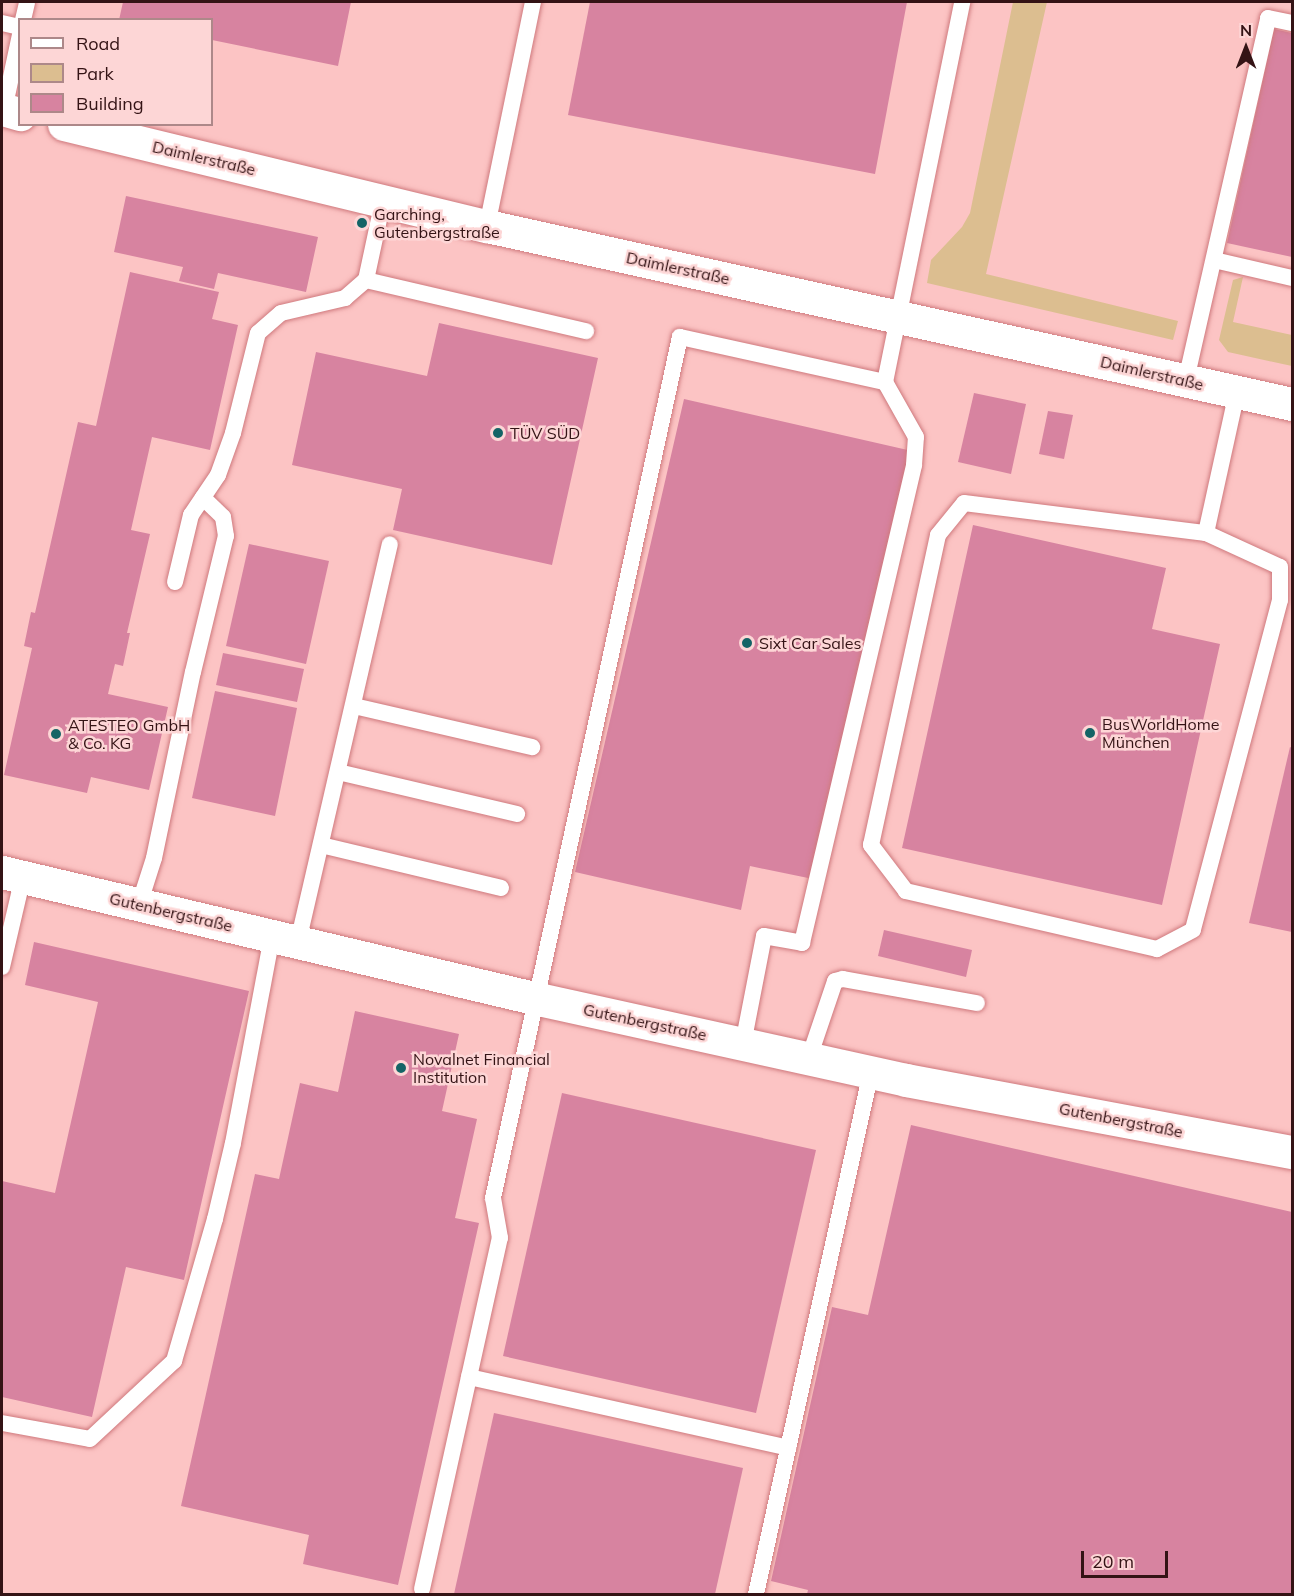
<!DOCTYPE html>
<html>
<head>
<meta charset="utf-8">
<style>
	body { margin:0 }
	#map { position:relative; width:1294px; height:1596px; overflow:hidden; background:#fcc4c4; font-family:Mulish,sans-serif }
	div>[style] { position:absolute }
	.green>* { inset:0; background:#dcbe90 }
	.building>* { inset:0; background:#d783a0 }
	.roads { filter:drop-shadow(0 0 2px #cf797d) drop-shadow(0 0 2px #cf797d) }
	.service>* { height:16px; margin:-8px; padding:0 8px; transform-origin:8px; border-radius:8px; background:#fff }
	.minor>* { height:33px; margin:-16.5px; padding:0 16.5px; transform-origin:16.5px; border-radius:16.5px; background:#fff }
	.dots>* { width:16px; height:16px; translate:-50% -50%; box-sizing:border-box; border:3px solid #fdd6d6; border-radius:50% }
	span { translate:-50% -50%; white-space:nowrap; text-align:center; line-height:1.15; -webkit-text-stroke:5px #fdd6d6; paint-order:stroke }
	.street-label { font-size:16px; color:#341315 }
	.poi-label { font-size:16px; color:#341315 }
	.left { translate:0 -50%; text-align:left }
	.frame { position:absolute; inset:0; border:3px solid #341315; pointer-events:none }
	.legend { position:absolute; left:18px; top:18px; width:195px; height:108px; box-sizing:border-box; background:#fdd6d6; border:2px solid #ad8889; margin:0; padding:8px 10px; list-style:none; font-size:18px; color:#341315 }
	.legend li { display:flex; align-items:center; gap:12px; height:30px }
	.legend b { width:30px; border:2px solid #ad8889 }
	.north { position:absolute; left:1216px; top:18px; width:60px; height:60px; -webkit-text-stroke:4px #fdd6d6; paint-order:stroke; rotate:0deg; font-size:16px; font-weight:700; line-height:24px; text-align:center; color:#341315 }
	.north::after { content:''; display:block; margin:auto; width:21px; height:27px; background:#341315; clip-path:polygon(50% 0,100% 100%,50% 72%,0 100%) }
	.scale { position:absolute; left:1081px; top:1551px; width:87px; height:27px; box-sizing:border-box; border:3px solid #341315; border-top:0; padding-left:8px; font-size:18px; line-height:21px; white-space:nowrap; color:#341315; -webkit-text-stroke:4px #fdd6d6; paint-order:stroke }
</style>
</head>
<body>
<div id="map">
	<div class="green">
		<i style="clip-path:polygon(1013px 2px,1047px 2px,986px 274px,1178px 321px,1173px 340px,927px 283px,931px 260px,962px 227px,970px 213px)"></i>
		<i style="clip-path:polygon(1243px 277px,1233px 322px,1292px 335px,1292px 366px,1228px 352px,1219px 340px,1233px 280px)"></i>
	</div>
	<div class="building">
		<i style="clip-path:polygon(123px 2px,351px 2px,338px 66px,212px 40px,212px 20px,119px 20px)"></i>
		<i style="clip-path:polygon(590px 2px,907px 2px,875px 174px,568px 115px)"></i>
		<i style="clip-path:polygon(1274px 29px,1292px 33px,1292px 257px,1227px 243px)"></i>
		<i style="clip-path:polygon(126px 196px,318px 237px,306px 292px,218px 273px,214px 289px,179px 281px,183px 267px,114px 252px)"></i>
		<i style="clip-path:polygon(130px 272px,219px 292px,212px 319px,238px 325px,210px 450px,152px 437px,131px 530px,150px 534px,127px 633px,130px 633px,123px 666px,115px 664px,108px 694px,168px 707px,149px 790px,91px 777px,87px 793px,4px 775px,32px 648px,24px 646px,31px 612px,35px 613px,78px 422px,96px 426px)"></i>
		<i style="clip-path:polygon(439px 323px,598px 358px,552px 565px,393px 530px,402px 489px,292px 465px,316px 352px,427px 376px)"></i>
		<i style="clip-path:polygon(974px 393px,1026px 404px,1011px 474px,958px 462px)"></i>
		<i style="clip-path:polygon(684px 399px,912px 451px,813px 879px,750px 866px,741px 910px,575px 872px)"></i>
		<i style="clip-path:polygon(1048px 411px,1073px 415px,1064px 459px,1039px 454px)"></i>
		<i style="clip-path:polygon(973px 525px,1166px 568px,1152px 629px,1220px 644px,1162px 905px,902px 848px)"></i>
		<i style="clip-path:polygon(249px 544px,329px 561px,306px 664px,226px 646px)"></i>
		<i style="clip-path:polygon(223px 653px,304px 669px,297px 702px,216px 685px)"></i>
		<i style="clip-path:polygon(215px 691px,297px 708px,275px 816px,192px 798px)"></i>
		<i style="clip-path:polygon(1290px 747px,1292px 748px,1292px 932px,1249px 923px)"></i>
		<i style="clip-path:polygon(884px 930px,972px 950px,966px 977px,878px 956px)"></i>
		<i style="clip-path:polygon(34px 942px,249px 991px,184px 1280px,126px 1267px,92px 1417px,2px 1397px,2px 1181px,55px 1193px,98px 1002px,25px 985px)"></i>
		<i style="clip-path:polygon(355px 1011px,459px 1034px,442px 1111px,477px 1119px,455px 1218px,479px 1223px,398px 1585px,303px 1564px,309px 1535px,181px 1506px,255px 1174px,279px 1179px,300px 1083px,338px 1092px)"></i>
		<i style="clip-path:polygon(562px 1093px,816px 1150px,756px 1413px,503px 1356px)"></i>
		<i style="clip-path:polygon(911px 1125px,1292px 1212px,1292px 1594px,807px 1594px,808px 1590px,771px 1581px,832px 1307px,868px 1315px)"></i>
		<i style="clip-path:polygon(494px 1413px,743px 1468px,715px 1594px,454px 1594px)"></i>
	</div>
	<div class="roads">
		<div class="service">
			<i style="left:23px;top:20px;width:18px;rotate:-77deg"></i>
			<i style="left:2px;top:23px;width:18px;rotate:13deg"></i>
			<i style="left:4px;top:110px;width:77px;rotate:-78deg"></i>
			<i style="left:487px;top:226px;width:229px;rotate:-78.4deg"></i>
			<i style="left:1214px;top:260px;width:80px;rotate:13deg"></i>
			<i style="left:366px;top:280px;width:226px;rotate:13.1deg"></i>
			<i style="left:1186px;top:380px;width:371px;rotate:-77.2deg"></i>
			<i style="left:1268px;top:18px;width:25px;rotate:12deg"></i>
			<i style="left:1206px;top:533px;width:81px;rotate:24.7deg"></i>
			<i style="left:1280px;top:567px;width:33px;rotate:90deg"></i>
			<i style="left:1280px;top:600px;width:341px;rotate:104.8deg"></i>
			<i style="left:1193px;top:930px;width:41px;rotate:152.2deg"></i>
			<i style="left:1157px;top:949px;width:258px;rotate:-167deg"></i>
			<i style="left:906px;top:891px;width:58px;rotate:-127.3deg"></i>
			<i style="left:871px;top:845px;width:317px;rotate:-77.8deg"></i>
			<i style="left:938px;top:535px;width:41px;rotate:-50.9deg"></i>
			<i style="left:964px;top:503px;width:244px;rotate:7.1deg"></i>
			<i style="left:1206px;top:533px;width:144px;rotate:-77.6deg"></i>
			<i style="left:175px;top:582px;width:69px;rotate:-76.6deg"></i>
			<i style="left:191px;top:515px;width:48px;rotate:-56deg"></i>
			<i style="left:218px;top:475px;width:45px;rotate:-70.3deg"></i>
			<i style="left:233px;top:433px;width:103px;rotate:-76deg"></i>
			<i style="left:258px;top:333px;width:30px;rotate:-41deg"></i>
			<i style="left:281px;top:313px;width:66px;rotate:-13.2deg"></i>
			<i style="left:345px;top:298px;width:28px;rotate:-41deg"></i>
			<i style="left:366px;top:280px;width:81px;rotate:-77.9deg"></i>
			<i style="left:354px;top:706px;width:183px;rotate:13deg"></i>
			<i style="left:338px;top:772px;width:184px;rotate:13.2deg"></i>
			<i style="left:321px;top:845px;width:185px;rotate:13.4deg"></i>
			<i style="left:139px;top:905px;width:49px;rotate:-72.3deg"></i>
			<i style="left:154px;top:858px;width:190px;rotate:-78.2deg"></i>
			<i style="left:193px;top:672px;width:140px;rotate:-76.4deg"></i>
			<i style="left:226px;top:536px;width:19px;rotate:-99deg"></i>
			<i style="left:223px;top:517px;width:28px;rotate:-136deg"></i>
			<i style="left:298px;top:942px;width:408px;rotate:-77deg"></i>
			<i style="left:2px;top:967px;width:92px;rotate:-76.9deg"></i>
			<i style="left:743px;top:1044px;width:110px;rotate:-79deg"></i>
			<i style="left:764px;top:936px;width:39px;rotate:10deg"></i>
			<i style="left:802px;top:943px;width:491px;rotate:-76.8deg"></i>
			<i style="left:914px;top:465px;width:28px;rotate:-86deg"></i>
			<i style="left:916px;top:437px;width:63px;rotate:-119.4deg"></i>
			<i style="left:885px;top:382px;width:388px;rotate:-78.5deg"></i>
			<i style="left:809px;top:1058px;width:81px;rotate:-71.3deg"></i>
			<i style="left:835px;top:981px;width:8px;rotate:-14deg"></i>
			<i style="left:843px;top:979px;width:136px;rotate:10.2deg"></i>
			<i style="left:469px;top:1377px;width:327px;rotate:12.5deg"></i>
			<i style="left:2px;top:1423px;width:89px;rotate:10.3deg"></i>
			<i style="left:90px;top:1439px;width:115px;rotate:-42.9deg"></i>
			<i style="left:174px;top:1361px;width:148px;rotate:-73.9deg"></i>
			<i style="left:215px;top:1219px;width:78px;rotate:-76.7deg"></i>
			<i style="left:233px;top:1143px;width:211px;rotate:-79.3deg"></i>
			<i style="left:422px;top:1589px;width:360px;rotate:-77.5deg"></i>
			<i style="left:500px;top:1238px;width:41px;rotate:-99.9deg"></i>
			<i style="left:493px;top:1198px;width:881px;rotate:-77.75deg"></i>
			<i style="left:680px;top:337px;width:210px;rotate:12.4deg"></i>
			<i style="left:756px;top:1594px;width:535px;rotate:-77.58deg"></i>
		</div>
		<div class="minor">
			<i style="left:2px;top:109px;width:19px;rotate:16deg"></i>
			<i style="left:64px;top:124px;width:435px;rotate:13.6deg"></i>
			<i style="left:487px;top:226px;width:824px;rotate:12.47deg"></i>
			<i style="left:2px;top:872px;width:551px;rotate:13.33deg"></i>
			<i style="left:538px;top:999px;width:377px;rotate:12.4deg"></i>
			<i style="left:906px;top:1080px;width:393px;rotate:10.6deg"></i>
		</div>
	</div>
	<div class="dots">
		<i style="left:362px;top:223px;background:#146466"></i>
		<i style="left:498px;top:433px;background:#146466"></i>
		<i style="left:747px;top:643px;background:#146466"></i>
		<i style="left:1090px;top:733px;background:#146466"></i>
		<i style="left:56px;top:734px;background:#146466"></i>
		<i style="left:401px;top:1068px;background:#146466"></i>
	</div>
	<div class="street-label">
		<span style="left:204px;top:158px;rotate:13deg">Daimlerstraße</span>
		<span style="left:678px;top:268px;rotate:12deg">Daimlerstraße</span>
		<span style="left:1152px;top:373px;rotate:13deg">Daimlerstraße</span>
		<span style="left:171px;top:912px;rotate:13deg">Gutenbergstraße</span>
		<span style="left:645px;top:1022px;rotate:12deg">Gutenbergstraße</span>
		<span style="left:1121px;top:1120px;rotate:11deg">Gutenbergstraße</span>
	</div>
	<div class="poi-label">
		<span class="left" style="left:374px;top:223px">Garching,<br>Gutenbergstraße</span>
		<span class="left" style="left:510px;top:433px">TÜV SÜD</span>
		<span class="left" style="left:759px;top:643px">Sixt Car Sales</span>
		<span class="left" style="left:1102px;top:733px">BusWorldHome<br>München</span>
		<span class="left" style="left:68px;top:734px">ATESTEO GmbH<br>&amp; Co. KG</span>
		<span class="left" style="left:413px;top:1068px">Novalnet Financial<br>Institution</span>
	</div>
	<div class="frame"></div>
	<ul class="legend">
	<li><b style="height:8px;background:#fff"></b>Road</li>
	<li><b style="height:16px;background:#dcbe90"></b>Park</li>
	<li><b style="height:16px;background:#d783a0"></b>Building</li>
	</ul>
	<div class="north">N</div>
	<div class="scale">20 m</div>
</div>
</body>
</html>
